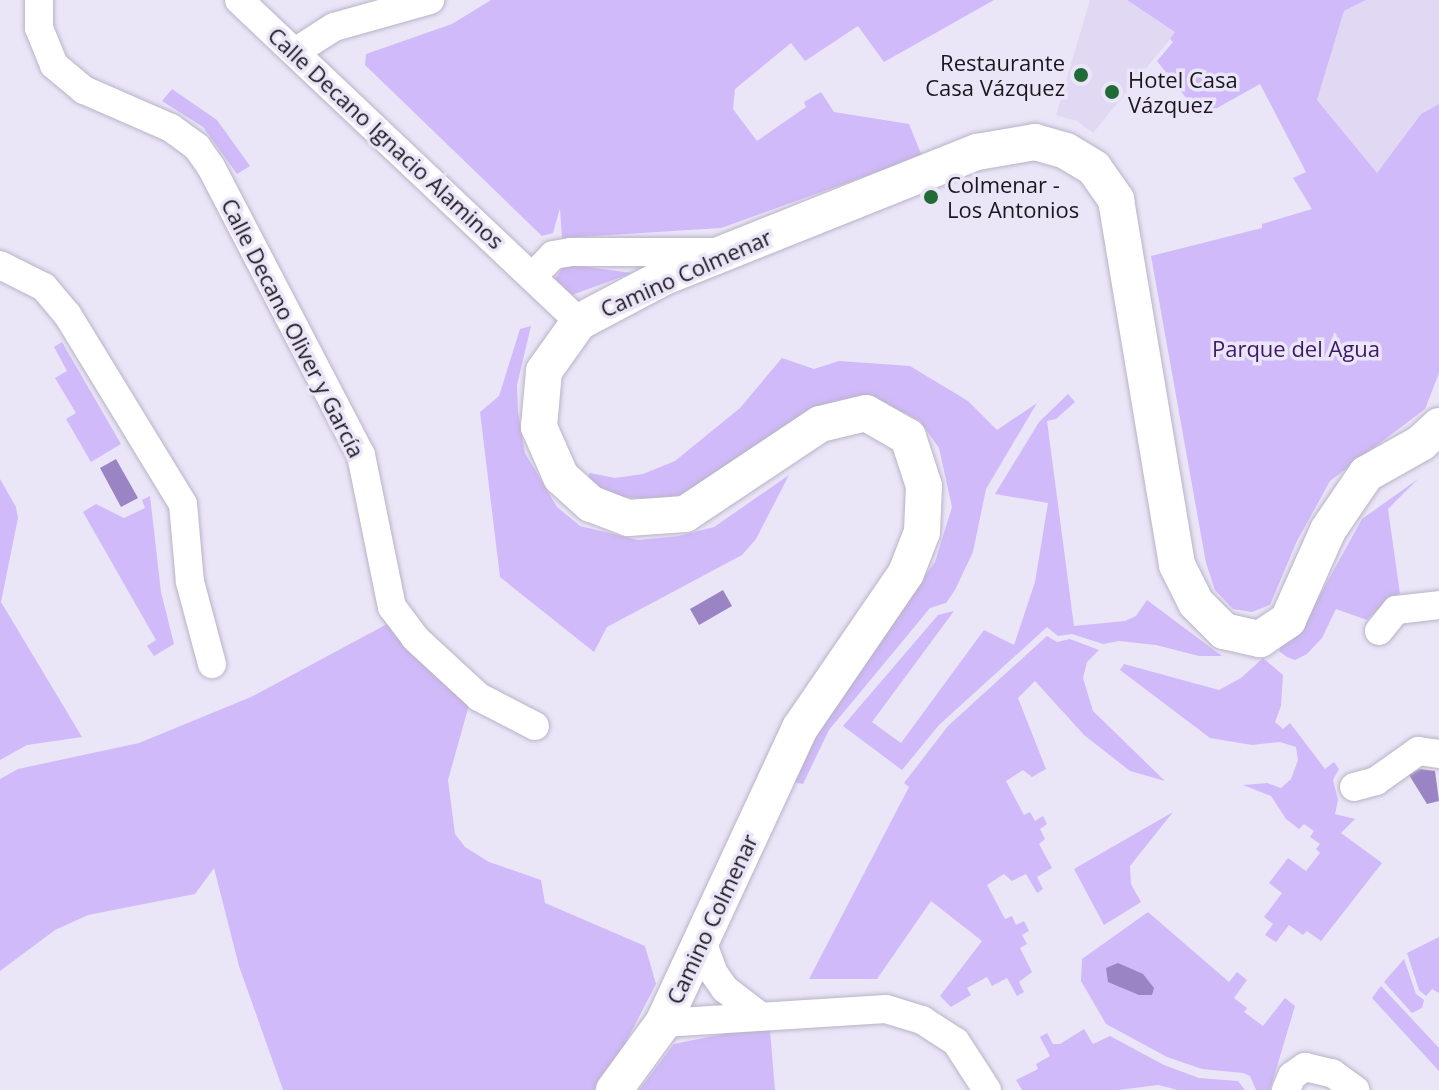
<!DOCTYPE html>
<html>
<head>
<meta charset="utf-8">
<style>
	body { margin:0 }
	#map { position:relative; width:1439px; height:1090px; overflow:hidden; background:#ebe5f8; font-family:"Open Sans",sans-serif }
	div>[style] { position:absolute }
	.built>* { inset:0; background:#e1d8f3 }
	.green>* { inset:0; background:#d0baf9 }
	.water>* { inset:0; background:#9b84c3 }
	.roads { filter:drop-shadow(0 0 2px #b9b3c6) drop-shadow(0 0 2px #b9b3c6) }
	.minor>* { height:28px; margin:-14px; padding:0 14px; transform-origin:14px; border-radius:14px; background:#fff }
	.major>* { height:36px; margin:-18px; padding:0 18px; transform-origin:18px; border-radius:18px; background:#fff }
	.dots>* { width:22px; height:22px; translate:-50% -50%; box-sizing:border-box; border:4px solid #ebe5f8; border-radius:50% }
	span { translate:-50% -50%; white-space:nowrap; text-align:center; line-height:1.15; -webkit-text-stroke:7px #ebe5f8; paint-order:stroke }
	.poi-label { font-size:22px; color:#1a171e }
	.right { translate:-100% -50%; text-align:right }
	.left { translate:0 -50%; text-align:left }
	.street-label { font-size:22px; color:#1a171e }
	.park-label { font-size:22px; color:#3d1a65 }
</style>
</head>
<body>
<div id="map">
	<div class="built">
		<i style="clip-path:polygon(1090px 0,1127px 0,1176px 32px,1093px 133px,1077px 121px,1056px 115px)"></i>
		<i style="clip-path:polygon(1366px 0,1439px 0,1439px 104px,1421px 114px,1377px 173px,1317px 100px,1344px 11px)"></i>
	</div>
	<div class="green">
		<i style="clip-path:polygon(491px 0,994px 0,884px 62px,858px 26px,805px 61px,791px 43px,735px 89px,733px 109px,757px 141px,806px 107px,804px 102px,821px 92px,834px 112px,909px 124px,922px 156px,721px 228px,562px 238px,560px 208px,553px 233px,542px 236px,365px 65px,366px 54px,452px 24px)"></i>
		<i style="clip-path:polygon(1127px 0,1366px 0,1344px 11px,1317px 100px,1377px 173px,1421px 114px,1439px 104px,1439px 373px,1425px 409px,1330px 481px,1296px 543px,1270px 605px,1252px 612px,1233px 609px,1215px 590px,1206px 563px,1151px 256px,1262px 228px,1262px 224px,1312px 209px,1293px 178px,1306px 172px,1260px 84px,1201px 117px,1157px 61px,1173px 42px,1170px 39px,1175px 32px)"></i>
		<i style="clip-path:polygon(172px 89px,217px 120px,250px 166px,237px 174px,203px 127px,162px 101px)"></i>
		<i style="clip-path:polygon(565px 264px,632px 273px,572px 295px,555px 279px)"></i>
		<i style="clip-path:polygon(531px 326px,517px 385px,518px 412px,525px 453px,557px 507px,580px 526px,638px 540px,679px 536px,714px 527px,789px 475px,756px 539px,742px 555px,607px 627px,594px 652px,500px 577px,480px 412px,499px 396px,520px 329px)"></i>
		<i style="clip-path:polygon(62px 342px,121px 444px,91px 462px,66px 419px,76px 413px,55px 378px,67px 371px,54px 347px)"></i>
		<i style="clip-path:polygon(782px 358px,814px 369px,839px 361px,910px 366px,968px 401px,997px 430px,1037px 403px,986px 489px,973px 552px,955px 590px,946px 603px,930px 608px,829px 730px,803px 784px,785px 780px,816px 723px,935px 562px,952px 507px,939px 448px,920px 421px,871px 396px,853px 397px,807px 414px,692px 493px,655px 500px,614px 496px,586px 480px,590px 473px,615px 478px,643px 474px,675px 461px,740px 408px)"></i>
		<i style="clip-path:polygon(1068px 394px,1075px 402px,1056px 419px,1047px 421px,1074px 626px,1125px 621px,1136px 616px,1147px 600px,1222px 656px,1199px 656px,1156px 645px,1119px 641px,1103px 644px,1072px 634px,1058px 636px,1047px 627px,939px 725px,902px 770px,843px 726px,938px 615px,954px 611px,872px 722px,901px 743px,984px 630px,1014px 645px,1035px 582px,1048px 503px,995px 494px,1039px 422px)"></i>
		<i style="clip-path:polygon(0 479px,16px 507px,18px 518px,1px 602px,82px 737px,27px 745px,0 760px)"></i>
		<i style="clip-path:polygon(1418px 479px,1388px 509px,1400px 594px,1390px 597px,1367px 620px,1336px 609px,1322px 638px,1307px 654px,1295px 660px,1287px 657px,1279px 651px,1281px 646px,1293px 639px,1310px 613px,1362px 519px)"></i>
		<i style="clip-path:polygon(150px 496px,161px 592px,174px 644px,154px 656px,147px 646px,156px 640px,83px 512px,96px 504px,124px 518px,145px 508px,142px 500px)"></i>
		<i style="clip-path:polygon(389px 623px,469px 705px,448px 780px,455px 834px,465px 847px,489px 862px,541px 880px,545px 903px,645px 946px,656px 984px,615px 1063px,594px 1090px,283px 1090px,239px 966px,214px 868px,195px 894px,88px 915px,55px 930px,0 971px,0 779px,18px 769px,139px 743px,251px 697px)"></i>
		<i style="clip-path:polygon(1047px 636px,1057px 642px,1070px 639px,1099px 650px,1087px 662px,1083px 678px,1093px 711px,1165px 781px,1130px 771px,1084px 735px,1035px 681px,1018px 698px,1046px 769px,1032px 777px,1023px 770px,1006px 781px,1024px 815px,1030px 812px,1035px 821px,1043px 816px,1047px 824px,1040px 829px,1045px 839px,1039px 844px,1052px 868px,1037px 877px,1043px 889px,1037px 893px,1026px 874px,1012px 881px,1004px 874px,987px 885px,1005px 919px,1012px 916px,1016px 925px,1024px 921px,1029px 931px,1022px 935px,1027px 944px,1020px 948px,1032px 972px,1019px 982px,1024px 992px,1017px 996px,1007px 978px,992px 986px,987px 977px,967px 988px,971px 995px,951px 1007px,940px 996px,982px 941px,931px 901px,877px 979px,809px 979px,909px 787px,904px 783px,948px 726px)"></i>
		<i style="clip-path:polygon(1263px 658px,1283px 675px,1281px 706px,1275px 722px,1283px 729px,1290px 723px,1325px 769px,1334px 762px,1339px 769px,1333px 780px,1338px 800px,1335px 814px,1355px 819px,1341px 833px,1382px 863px,1321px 941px,1307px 931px,1303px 935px,1289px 925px,1276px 942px,1265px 935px,1273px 924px,1264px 917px,1282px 893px,1269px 883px,1288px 858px,1306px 871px,1320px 853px,1316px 849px,1320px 844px,1310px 837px,1314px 831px,1304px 824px,1299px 829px,1286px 819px,1271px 796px,1243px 785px,1267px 783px,1281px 788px,1291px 779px,1298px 760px,1296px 747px,1280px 742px,1252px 745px,1210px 738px,1120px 670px,1124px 664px,1219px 690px,1241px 678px)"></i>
		<i style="clip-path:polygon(1173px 812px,1130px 866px,1131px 884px,1141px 902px,1104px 925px,1074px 869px)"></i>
		<i style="clip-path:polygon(1148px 912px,1229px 982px,1237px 972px,1247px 980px,1234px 998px,1247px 1008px,1244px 1012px,1263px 1026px,1285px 998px,1295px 1006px,1270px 1090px,1256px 1090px,1250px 1076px,1243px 1073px,1202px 1069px,1167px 1057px,1106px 1024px,1081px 981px,1082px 959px)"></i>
		<i style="clip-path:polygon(1439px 937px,1439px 993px,1432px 989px,1426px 996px,1419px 990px,1407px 953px)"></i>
		<i style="clip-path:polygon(1404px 959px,1416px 994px,1424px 1000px,1422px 1008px,1412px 1013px,1384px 982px)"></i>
		<i style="clip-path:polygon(1381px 986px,1439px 1048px,1439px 1071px,1372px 998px)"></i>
		<i style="clip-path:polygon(1084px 1029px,1093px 1044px,1110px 1036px,1164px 1065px,1199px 1078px,1238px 1081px,1245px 1090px,1178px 1090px,1158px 1085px,1118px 1090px,1022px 1090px,1016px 1080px,1038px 1069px,1036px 1064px,1050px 1056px,1040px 1037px,1047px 1033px,1053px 1044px,1060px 1044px)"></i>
		<i style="clip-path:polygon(770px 1030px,775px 1090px,639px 1090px,674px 1044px,728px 1033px)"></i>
	</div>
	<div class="water">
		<i style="clip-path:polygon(116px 459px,138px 498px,121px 507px,100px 468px)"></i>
		<i style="clip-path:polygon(723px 590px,732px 606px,699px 625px,690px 609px)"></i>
		<i style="clip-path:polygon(1420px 769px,1435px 771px,1439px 801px,1427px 804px,1409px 775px)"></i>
		<i style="clip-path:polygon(1118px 963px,1143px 974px,1154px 988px,1152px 995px,1139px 995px,1108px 982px,1106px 968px)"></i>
	</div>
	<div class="roads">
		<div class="minor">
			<i style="left:39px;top:0;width:28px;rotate:90deg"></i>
			<i style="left:39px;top:28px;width:40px;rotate:68deg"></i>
			<i style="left:54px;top:65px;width:39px;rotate:40deg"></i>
			<i style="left:84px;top:90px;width:95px;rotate:23.6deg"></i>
			<i style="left:171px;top:128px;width:32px;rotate:36deg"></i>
			<i style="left:197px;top:147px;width:24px;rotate:55deg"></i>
			<i style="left:211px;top:167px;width:325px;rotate:62.5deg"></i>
			<i style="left:361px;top:455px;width:155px;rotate:78.5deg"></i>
			<i style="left:392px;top:607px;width:39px;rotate:53deg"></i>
			<i style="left:415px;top:638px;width:87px;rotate:42.7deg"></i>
			<i style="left:479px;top:697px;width:63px;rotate:27.4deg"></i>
			<i style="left:239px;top:0;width:468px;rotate:43.4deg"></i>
			<i style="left:295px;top:52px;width:46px;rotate:-32.7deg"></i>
			<i style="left:334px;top:27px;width:100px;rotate:-15.7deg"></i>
			<i style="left:0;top:265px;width:49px;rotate:26.6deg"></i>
			<i style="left:44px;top:287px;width:35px;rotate:50deg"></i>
			<i style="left:67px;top:314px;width:223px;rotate:58.6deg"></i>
			<i style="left:183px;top:504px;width:78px;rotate:84.9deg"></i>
			<i style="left:190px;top:582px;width:85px;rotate:75deg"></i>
			<i style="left:532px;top:277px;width:30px;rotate:-46deg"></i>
			<i style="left:553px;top:255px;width:18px;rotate:-9deg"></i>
			<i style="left:571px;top:252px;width:146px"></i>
			<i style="left:1379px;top:631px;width:27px;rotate:-51deg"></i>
			<i style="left:1396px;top:610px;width:43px;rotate:-6.6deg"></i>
			<i style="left:1354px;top:787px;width:23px;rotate:-15deg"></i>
			<i style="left:1376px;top:781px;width:52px;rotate:-35.5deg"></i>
			<i style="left:1418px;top:751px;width:21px;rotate:8deg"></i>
			<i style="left:702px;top:941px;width:33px;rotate:70deg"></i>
			<i style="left:713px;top:972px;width:21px;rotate:55deg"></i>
			<i style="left:725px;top:989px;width:44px;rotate:37.6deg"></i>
			<i style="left:663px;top:1023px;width:223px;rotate:-3.6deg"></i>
			<i style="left:886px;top:1009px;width:38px;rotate:17deg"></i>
			<i style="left:922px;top:1020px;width:40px;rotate:32.9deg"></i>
			<i style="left:956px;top:1042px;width:57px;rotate:57.1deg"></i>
			<i style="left:1286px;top:1090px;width:15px;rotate:-67deg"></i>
			<i style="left:1292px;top:1076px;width:16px;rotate:-35deg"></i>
			<i style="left:1305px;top:1067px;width:28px;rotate:13deg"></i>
			<i style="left:1332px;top:1073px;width:29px;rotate:36deg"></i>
		</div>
		<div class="major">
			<i style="left:614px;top:1090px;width:83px;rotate:-53.8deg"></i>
			<i style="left:663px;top:1023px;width:325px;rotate:-65.1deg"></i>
			<i style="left:800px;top:728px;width:188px;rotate:-55.6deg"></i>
			<i style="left:906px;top:573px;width:44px;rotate:-68.7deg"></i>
			<i style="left:922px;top:532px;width:46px;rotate:-87.5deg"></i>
			<i style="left:924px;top:486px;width:52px;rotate:-108.1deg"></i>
			<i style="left:908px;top:437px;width:48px;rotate:-150.3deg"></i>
			<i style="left:866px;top:413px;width:47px;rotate:166.6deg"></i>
			<i style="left:820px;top:424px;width:162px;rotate:146.3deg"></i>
			<i style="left:685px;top:514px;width:57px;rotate:176deg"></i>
			<i style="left:628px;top:518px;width:40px;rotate:-159deg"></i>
			<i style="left:591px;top:504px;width:40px;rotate:-138deg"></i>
			<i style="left:561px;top:477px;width:55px;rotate:-113.7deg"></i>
			<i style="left:539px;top:427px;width:56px;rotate:-84.9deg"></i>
			<i style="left:544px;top:371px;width:60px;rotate:-54.5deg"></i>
			<i style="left:579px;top:322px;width:96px;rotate:-27.9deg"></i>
			<i style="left:664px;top:277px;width:337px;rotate:-21.8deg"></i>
			<i style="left:977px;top:152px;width:59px;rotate:-9.8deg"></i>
			<i style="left:1035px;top:142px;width:32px;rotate:16deg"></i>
			<i style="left:1066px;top:151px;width:33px;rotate:31deg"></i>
			<i style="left:1094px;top:168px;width:39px;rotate:55deg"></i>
			<i style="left:1116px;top:200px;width:370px;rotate:80.5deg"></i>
			<i style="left:1177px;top:565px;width:42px;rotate:63.4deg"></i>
			<i style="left:1196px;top:603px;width:40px;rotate:45deg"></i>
			<i style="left:1224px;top:631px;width:37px;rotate:13deg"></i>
			<i style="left:1260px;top:639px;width:34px;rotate:-34deg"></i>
			<i style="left:1288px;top:620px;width:98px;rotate:-66deg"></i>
			<i style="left:1328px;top:530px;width:68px;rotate:-55.8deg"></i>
			<i style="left:1366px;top:474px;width:63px;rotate:-29.4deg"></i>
			<i style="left:1421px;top:443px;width:25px;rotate:-43deg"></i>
		</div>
	</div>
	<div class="dots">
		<i style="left:1081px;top:75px;background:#216b39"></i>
		<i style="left:1112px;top:92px;background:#216b39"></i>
		<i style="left:931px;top:197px;background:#216b39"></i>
	</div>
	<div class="poi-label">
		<span class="right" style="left:1065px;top:75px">Restaurante<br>Casa Vázquez</span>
		<span class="left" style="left:1128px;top:92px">Hotel Casa<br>Vázquez</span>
		<span class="left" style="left:947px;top:197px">Colmenar -<br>Los Antonios</span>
	</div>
	<div class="street-label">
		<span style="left:386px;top:138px;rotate:43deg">Calle Decano Ignacio Alaminos</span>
		<span style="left:686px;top:273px;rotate:-24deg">Camino Colmenar</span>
		<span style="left:293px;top:328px;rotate:63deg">Calle Decano Oliver y García</span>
		<span style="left:712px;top:919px;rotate:-65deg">Camino Colmenar</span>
	</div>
	<div class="park-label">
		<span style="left:1296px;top:349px">Parque del Agua</span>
	</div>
</div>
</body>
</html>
